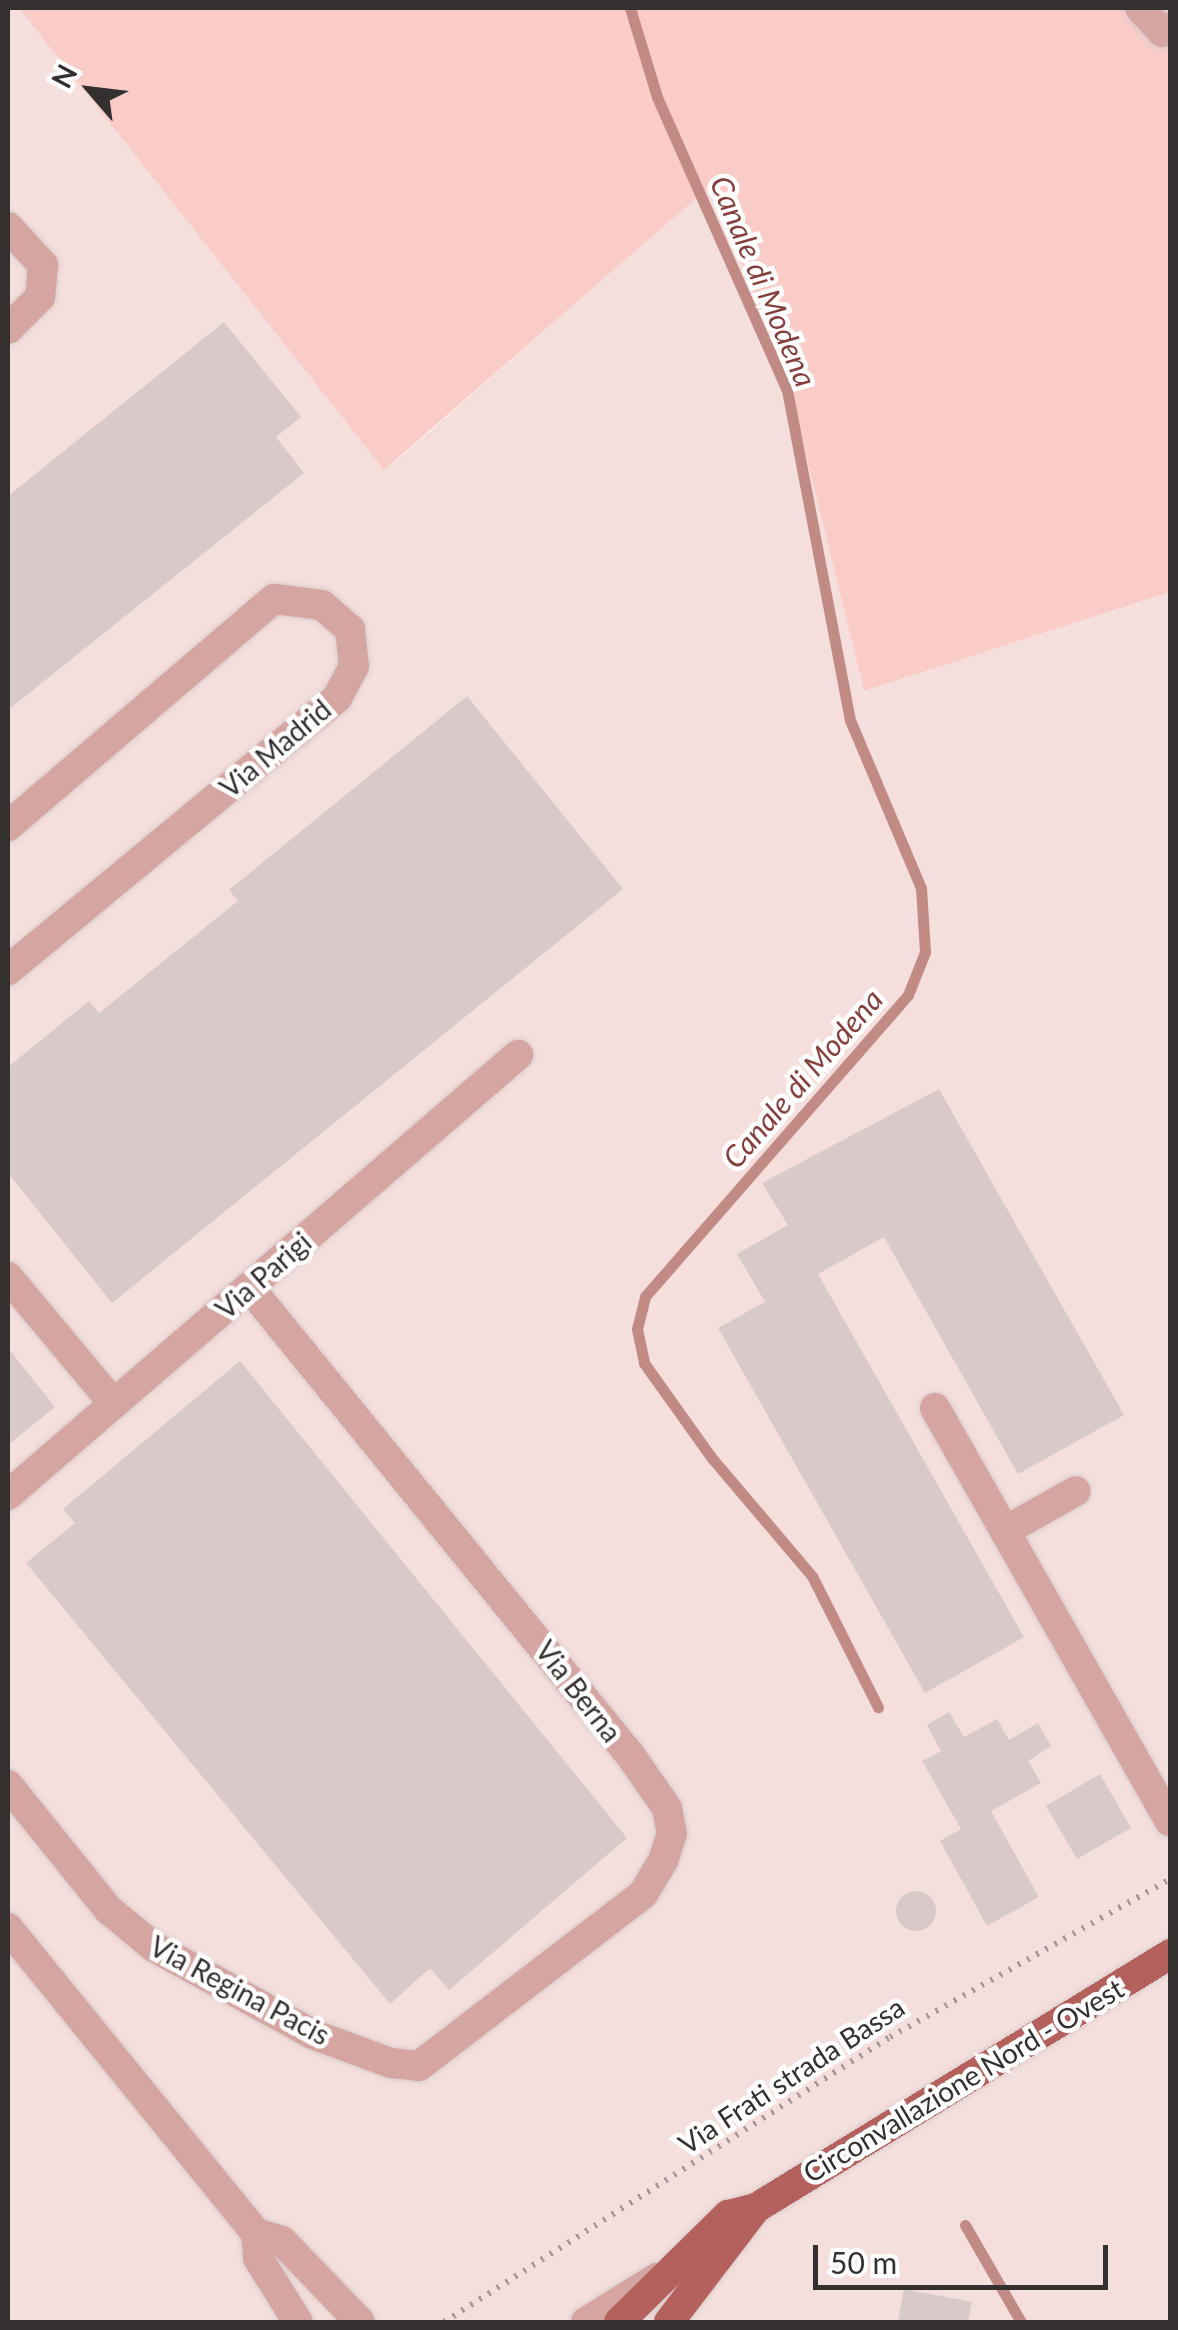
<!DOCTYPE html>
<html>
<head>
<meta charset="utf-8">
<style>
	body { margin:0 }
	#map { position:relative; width:1178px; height:2330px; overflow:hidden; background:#feefee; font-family:Lato,sans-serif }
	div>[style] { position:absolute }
	.built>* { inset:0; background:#f5dfdd }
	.green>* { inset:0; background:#f9ccc8 }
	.stream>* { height:11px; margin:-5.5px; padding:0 5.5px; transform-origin:5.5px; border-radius:5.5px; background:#c18a85 }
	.building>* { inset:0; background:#d8cac9 }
	.round { border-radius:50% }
	.path>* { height:6px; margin-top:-3px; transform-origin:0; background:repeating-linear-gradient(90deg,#a49998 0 2.5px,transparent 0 10.5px) }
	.roads { filter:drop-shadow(0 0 2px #dacdcc) drop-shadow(0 0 2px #dacdcc) }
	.minor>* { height:30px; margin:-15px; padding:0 15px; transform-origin:15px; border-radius:15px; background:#d5a5a1 }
	.major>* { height:30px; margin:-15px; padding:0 15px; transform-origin:15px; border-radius:15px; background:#b4605c }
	span { translate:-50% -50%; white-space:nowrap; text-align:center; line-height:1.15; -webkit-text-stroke:9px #fff; paint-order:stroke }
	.street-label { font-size:28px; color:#353030 }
	.water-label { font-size:30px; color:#863f3c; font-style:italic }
	.frame { position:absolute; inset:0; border:10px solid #353030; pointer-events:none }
	.north { position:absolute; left:40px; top:40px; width:100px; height:100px; -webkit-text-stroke:8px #fff; paint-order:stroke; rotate:298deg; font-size:28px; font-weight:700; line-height:40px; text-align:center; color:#353030 }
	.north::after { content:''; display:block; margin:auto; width:35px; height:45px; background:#353030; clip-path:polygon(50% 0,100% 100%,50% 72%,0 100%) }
	.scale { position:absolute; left:813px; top:2245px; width:295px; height:45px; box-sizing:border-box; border:5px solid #353030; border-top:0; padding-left:12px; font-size:30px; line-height:35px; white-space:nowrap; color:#353030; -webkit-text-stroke:8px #fff; paint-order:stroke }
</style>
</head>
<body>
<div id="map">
	<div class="built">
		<i style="clip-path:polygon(8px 8px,19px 8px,394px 463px,710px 185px,785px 370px,864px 691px,1170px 592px,1170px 2322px,8px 2322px)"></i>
	</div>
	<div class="green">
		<i style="clip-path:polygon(19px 8px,1170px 8px,1170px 592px,864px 691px,785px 370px,710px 186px,384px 470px)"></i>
	</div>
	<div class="stream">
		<i style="left:630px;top:8px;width:93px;rotate:73.1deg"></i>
		<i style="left:657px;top:97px;width:321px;rotate:66.1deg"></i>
		<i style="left:787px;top:390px;width:336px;rotate:79.2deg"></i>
		<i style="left:850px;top:720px;width:182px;rotate:67.1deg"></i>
		<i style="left:921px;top:888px;width:64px;rotate:86.4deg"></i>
		<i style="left:925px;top:952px;width:46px;rotate:111.6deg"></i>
		<i style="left:908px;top:995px;width:400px;rotate:131.1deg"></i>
		<i style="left:645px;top:1297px;width:33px;rotate:104deg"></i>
		<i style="left:637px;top:1329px;width:35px;rotate:78deg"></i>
		<i style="left:644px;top:1363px;width:115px;rotate:54.5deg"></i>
		<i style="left:711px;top:1457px;width:156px;rotate:49.7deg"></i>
		<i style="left:812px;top:1576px;width:147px;rotate:63.3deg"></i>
		<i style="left:965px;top:2225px;width:112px;rotate:60deg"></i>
	</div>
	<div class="building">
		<i style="clip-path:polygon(224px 322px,301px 417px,276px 437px,304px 473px,8px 710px,8px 496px)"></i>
		<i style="clip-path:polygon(467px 696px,623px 889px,112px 1303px,8px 1173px,8px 1067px,89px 1001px,99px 1013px,238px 901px,229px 890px)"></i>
		<i style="clip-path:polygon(939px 1089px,1124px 1415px,1018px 1474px,884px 1237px,818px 1274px,1024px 1637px,925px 1693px,718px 1328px,765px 1302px,737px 1254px,788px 1225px,762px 1183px)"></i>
		<i style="clip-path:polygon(8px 1348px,55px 1407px,8px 1445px)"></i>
		<i style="clip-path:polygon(240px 1361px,627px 1838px,449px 1990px,430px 1968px,390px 2004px,26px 1563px,75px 1523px,63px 1509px)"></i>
		<i style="clip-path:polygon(949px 1712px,964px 1737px,997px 1719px,1009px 1740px,1038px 1723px,1051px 1746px,1028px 1761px,1041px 1783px,991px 1811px,1039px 1897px,987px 1926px,940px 1841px,961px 1829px,922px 1761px,941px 1751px,927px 1725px)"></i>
		<i style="clip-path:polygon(1100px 1774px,1131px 1828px,1077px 1859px,1046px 1806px)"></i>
		<i class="round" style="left:896px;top:1891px;width:40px;height:40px"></i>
		<i style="clip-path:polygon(904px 2289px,972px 2302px,968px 2322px,898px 2322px)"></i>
	</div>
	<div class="path">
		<i style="left:444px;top:2322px;width:529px;rotate:-32.58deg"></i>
		<i style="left:890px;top:2037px;width:322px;rotate:-29.4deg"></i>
	</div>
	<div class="roads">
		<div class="minor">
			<i style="left:1140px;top:8px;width:33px;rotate:47deg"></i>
			<i style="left:1162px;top:32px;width:9px;rotate:-27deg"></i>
			<i style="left:8px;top:227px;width:52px;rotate:47.4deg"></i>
			<i style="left:43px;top:265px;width:32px;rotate:95deg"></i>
			<i style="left:40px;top:297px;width:45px;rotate:135deg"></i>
			<i style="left:8px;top:826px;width:350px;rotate:-40.5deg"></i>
			<i style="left:274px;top:599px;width:48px;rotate:7.1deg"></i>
			<i style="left:322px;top:605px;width:37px;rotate:41deg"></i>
			<i style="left:350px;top:629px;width:37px;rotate:84deg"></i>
			<i style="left:354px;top:666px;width:36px;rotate:118deg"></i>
			<i style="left:337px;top:698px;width:427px;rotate:140.4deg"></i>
			<i style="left:8px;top:1277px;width:165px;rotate:50.2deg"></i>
			<i style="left:935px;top:1408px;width:475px;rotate:60.4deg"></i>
			<i style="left:8px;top:1495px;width:674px;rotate:-40.79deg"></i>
			<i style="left:1005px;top:1531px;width:81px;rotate:-29.4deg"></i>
			<i style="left:8px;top:1785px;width:161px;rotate:51.1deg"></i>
			<i style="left:109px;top:1910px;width:58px;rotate:39.4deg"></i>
			<i style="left:154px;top:1947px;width:180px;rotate:28.8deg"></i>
			<i style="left:312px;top:2034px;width:84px;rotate:20.2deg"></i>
			<i style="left:391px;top:2063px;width:28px;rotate:6deg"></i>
			<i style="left:419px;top:2066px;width:282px;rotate:-37.5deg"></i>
			<i style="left:643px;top:1894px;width:39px;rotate:-59deg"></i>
			<i style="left:663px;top:1861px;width:28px;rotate:-72deg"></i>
			<i style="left:672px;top:1834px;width:26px;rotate:-101deg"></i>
			<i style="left:667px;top:1808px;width:65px;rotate:-124.9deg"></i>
			<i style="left:630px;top:1755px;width:603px;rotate:-129.15deg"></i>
			<i style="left:8px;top:1928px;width:393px;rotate:50.9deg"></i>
			<i style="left:256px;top:2233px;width:27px;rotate:17deg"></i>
			<i style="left:282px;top:2241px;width:112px;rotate:46.1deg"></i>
			<i style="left:256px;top:2233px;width:25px;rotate:85deg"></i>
			<i style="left:258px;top:2258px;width:75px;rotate:58deg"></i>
			<i style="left:586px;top:2322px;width:84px;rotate:-31.8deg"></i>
		</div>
		<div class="major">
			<i style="left:619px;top:2322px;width:153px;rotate:-44.5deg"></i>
			<i style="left:728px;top:2215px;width:29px;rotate:-14deg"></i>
			<i style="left:756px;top:2208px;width:486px;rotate:-31.5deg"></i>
			<i style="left:669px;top:2322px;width:143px;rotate:-52.7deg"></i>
		</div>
	</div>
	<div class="street-label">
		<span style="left:275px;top:748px;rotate:-40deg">Via Madrid</span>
		<span style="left:263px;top:1275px;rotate:-41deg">Via Parigi</span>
		<span style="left:579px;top:1691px;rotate:52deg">Via Berna</span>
		<span style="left:240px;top:1990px;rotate:28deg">Via Regina Pacis</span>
		<span style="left:791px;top:2075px;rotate:-33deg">Via Frati strada Bassa</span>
		<span style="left:963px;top:2080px;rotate:-31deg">Circonvallazione Nord - Ovest</span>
	</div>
	<div class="water-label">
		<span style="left:764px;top:281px;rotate:67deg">Canale di Modena</span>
		<span style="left:802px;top:1078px;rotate:-49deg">Canale di Modena</span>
	</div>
	<div class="frame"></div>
	<div class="north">N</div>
	<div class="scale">50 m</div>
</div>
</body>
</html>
